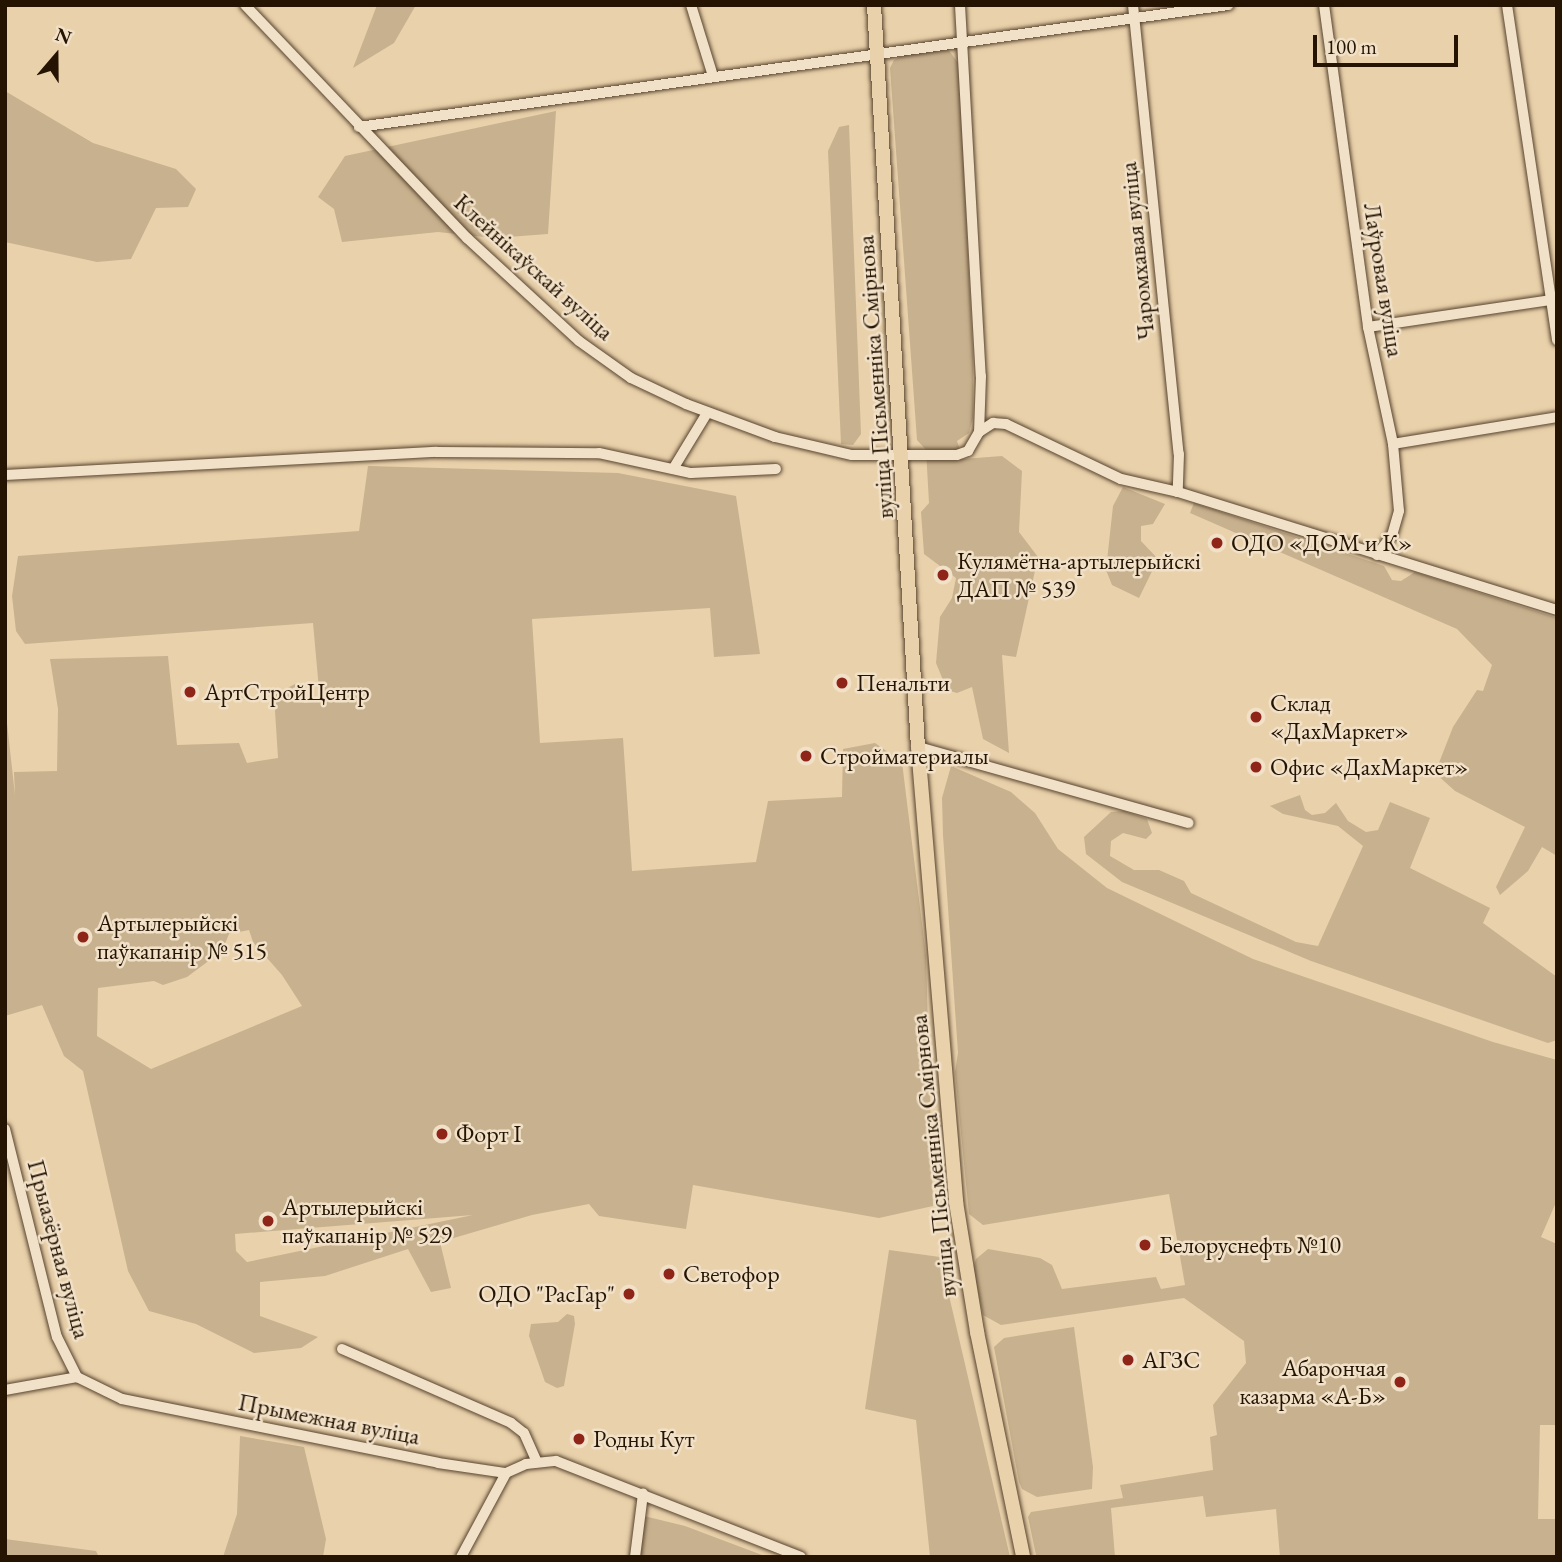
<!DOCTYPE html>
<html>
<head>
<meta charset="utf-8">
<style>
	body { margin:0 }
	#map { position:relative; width:1562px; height:1562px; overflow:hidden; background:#e9d1ab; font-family:"EB Garamond",serif }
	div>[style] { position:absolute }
	.green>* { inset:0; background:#c8b18e }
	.roads { filter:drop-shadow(0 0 2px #57432d) drop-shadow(0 0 2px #57432d) }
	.minor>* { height:10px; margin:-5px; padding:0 5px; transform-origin:5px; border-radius:5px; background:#f1e1c8 }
	.major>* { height:14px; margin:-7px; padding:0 7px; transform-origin:7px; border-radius:7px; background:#e9d1ab }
	.dots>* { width:19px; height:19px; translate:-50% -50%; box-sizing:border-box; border:4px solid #f1e1c8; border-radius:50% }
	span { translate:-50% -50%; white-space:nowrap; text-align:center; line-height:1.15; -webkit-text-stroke:5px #f1e1c8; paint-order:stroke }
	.street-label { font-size:24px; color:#261403 }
	.poi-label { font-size:24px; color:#261403 }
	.left { translate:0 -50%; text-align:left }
	.right { translate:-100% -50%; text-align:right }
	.frame { position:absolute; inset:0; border:7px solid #261403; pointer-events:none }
	.north { position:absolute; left:21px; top:21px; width:70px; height:70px; -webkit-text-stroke:5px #f1e1c8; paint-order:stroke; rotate:20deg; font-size:19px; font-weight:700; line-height:28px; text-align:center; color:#261403 }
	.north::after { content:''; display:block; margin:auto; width:24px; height:32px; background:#261403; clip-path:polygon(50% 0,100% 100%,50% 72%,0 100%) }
	.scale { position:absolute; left:1313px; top:35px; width:145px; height:32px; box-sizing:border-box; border:4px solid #261403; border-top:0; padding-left:9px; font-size:21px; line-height:24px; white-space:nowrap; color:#261403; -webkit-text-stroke:5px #f1e1c8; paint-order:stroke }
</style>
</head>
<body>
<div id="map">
	<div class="green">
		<i style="clip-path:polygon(377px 5px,416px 5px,394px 43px,353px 68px)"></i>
		<i style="clip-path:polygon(947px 48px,959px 64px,973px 357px,973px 418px,969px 433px,957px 441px,963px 459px,1002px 456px,1022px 471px,1019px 532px,1038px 557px,1016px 657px,1002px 655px,1009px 753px,983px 739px,972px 687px,957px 693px,947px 690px,936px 663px,940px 617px,952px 598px,956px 578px,924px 554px,921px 512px,929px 503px,926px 450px,917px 440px,890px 68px,894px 60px,904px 55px)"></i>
		<i style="clip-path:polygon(5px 91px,93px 143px,176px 169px,196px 189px,188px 207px,156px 208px,131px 259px,97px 262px,5px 242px)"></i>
		<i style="clip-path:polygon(556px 111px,548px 234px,494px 238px,438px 232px,342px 242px,334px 209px,318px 197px,345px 156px)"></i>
		<i style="clip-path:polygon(849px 125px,861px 434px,853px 445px,841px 444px,828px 151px,839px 127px)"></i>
		<i style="clip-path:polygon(evenodd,368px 466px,618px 473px,736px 496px,760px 654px,714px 657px,710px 608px,532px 619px,540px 743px,623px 738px,632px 871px,756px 862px,768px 801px,842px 797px,843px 749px,875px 743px,902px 762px,926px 956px,933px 1206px,879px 1218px,693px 1185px,686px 1229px,599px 1216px,589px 1204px,532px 1215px,440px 1242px,451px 1288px,431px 1292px,408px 1249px,325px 1276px,260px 1282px,260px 1316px,318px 1337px,301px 1348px,254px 1353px,196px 1324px,149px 1311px,128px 1271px,83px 1071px,64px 1056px,42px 1005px,5px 1016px,5px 705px,15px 795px,14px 772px,57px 771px,58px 709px,50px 659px,168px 656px,177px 745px,239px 743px,247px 763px,278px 758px,274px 695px,295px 684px,304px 703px,320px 701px,313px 623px,25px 644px,16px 631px,12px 596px,18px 556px,359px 531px,368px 466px,249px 930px,253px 942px,282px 975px,302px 1006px,151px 1069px,97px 1036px,98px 988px,154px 981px,163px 985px,187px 977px,222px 951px,229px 934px,249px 930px,368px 466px,473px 1215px,247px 1262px,236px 1251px,235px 1234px,473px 1215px)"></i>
		<i style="clip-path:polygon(1123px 487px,1165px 504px,1153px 524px,1141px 526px,1141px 541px,1158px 559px,1139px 598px,1112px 585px,1106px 570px,1113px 506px)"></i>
		<i style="clip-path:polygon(1194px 503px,1384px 566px,1392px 580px,1401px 581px,1415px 572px,1557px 618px,1557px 856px,1542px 847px,1528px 871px,1500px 895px,1496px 887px,1525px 827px,1455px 791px,1435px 773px,1453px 727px,1477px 690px,1483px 691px,1492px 665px,1457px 629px,1190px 513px)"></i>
		<i style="clip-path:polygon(951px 766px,1011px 792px,1035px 813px,1058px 849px,1107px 888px,1253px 959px,1493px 1042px,1557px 1060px,1557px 1200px,1541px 1237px,1557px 1244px,1557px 1425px,1540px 1425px,1538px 1519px,1557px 1519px,1557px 1557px,1280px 1557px,1276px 1509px,1206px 1517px,1203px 1496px,1111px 1508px,1115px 1557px,1036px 1555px,1028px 1517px,1031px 1512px,1123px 1498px,1120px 1485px,1213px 1470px,1210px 1437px,1217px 1435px,1213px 1405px,1246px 1363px,1244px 1341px,1184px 1298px,1001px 1325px,983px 1315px,973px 1269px,976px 1259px,988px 1249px,1040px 1258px,1052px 1265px,1062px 1289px,1156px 1277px,1161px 1289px,1185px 1285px,1169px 1194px,983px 1225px,969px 1214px,955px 1072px,958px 1053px,943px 835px,942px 798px)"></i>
		<i style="clip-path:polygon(1300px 795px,1305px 810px,1312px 815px,1325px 813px,1336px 803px,1348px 821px,1366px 832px,1378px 830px,1390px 802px,1430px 818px,1410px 868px,1490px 908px,1483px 923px,1557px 977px,1557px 1040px,1548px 1043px,1311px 961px,1122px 882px,1086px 854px,1084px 837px,1111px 812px,1124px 811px,1147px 819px,1152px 833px,1146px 839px,1123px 833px,1111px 841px,1110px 856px,1134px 870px,1159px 870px,1184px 881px,1191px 893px,1296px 942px,1318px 946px,1363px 846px,1338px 826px,1283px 814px,1270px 806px)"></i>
		<i style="clip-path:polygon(889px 1250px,940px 1257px,1010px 1557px,930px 1557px,916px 1420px,865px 1409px)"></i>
		<i style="clip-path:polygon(567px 1314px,574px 1316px,575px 1324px,564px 1386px,557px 1388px,545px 1382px,529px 1336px,531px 1324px,558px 1322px)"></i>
		<i style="clip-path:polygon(1074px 1327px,1093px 1467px,1092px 1489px,1037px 1497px,1022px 1489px,1019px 1482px,994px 1347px,1004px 1338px)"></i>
		<i style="clip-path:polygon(240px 1436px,304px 1447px,326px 1539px,323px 1557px,223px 1557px,237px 1514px)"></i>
		<i style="clip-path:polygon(644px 1516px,685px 1526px,767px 1557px,639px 1557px)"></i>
		<i style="clip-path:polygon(5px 1539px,96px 1551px,99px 1557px,5px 1557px)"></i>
	</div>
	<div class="roads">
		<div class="minor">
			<i style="left:245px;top:5px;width:322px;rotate:46.4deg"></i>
			<i style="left:467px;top:238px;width:152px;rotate:42.6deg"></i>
			<i style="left:579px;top:341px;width:64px;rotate:35.4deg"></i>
			<i style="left:631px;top:378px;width:61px;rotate:25.3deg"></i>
			<i style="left:686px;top:404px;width:95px;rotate:20.3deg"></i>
			<i style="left:775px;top:437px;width:79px;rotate:13.2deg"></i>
			<i style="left:852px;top:455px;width:105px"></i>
			<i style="left:957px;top:455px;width:12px;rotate:-20deg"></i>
			<i style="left:968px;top:451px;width:22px;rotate:-60deg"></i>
			<i style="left:979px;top:432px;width:17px;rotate:-33deg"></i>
			<i style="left:993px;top:423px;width:13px;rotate:4deg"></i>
			<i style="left:1006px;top:424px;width:127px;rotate:25.6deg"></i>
			<i style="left:1121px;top:479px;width:58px;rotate:12.8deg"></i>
			<i style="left:1178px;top:492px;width:397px;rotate:17.3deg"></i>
			<i style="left:691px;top:5px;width:74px;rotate:72.8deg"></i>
			<i style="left:960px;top:5px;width:372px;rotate:86.8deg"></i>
			<i style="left:981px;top:376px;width:56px;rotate:92deg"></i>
			<i style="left:1133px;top:5px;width:451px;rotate:84.2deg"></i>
			<i style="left:1179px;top:454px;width:38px;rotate:92deg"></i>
			<i style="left:1324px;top:5px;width:325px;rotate:82.2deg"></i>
			<i style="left:1368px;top:327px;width:120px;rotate:77.9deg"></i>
			<i style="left:1393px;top:444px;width:67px;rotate:84.9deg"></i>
			<i style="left:1399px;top:511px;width:25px;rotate:106deg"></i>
			<i style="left:1392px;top:535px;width:25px;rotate:127deg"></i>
			<i style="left:1507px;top:5px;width:339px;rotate:81.5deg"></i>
			<i style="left:359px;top:127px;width:878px;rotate:-7.99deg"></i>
			<i style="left:1368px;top:327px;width:191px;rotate:-8.4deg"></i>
			<i style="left:1393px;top:444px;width:166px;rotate:-9.3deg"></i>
			<i style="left:673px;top:469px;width:66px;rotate:-58.7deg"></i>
			<i style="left:5px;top:475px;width:432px;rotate:-3.1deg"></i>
			<i style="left:436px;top:452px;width:163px;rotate:0.4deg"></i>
			<i style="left:599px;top:453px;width:94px;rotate:12.3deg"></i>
			<i style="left:691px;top:473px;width:85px;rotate:-2.7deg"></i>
			<i style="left:918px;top:747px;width:281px;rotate:15.7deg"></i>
			<i style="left:5px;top:1129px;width:214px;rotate:76deg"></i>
			<i style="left:57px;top:1337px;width:45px;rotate:63.4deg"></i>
			<i style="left:342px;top:1349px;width:184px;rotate:23.6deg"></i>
			<i style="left:511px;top:1423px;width:16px;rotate:38deg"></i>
			<i style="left:524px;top:1433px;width:32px;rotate:66deg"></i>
			<i style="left:5px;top:1390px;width:73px;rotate:-10.2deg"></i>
			<i style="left:77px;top:1377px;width:50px;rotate:26.1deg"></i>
			<i style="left:122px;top:1399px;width:322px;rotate:11.4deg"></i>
			<i style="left:438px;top:1463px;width:69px;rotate:8.4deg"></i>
			<i style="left:506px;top:1473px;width:22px;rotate:-24deg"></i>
			<i style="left:526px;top:1464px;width:30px;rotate:-6deg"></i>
			<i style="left:556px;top:1461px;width:263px;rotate:21.4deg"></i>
			<i style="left:461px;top:1557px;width:95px;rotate:-61.8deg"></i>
			<i style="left:635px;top:1557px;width:64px;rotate:-82.8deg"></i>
		</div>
		<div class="major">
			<i style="left:874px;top:5px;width:743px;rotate:86.61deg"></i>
			<i style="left:918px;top:747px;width:457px;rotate:85.2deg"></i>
			<i style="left:956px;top:1202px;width:132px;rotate:80.8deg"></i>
			<i style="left:977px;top:1332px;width:230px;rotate:78.4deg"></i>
		</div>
	</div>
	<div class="dots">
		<i style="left:1217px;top:543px;background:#8f2418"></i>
		<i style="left:943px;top:575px;background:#8f2418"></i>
		<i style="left:842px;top:683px;background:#8f2418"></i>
		<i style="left:190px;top:692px;background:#8f2418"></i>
		<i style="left:1256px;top:717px;background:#8f2418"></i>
		<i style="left:806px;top:756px;background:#8f2418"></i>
		<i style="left:1256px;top:767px;background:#8f2418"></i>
		<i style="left:83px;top:937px;background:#8f2418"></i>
		<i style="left:442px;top:1134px;background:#8f2418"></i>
		<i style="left:268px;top:1221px;background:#8f2418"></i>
		<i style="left:1145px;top:1245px;background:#8f2418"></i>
		<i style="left:669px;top:1274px;background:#8f2418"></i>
		<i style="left:629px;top:1294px;background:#8f2418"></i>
		<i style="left:1128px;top:1360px;background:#8f2418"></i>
		<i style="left:1400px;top:1382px;background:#8f2418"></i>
		<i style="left:579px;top:1439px;background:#8f2418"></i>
	</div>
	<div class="street-label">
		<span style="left:1137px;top:251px;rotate:-96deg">Чаромхавая вуліца</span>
		<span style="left:534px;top:267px;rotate:42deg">Клейнікаўскай вуліца</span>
		<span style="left:1384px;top:280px;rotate:81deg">Лаўровая вуліца</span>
		<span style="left:875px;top:377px;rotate:-94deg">вуліца Пісьменніка Смірнова</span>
		<span style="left:933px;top:1156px;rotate:-96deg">вуліца Пісьменніка Смірнова</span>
		<span style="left:59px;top:1249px;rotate:75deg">Прыазёрная вуліца</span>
		<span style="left:329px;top:1419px;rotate:11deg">Прымежная вуліца</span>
	</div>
	<div class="poi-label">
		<span class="left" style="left:1231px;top:543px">ОДО «ДОМ и К»</span>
		<span class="left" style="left:957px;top:575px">Кулямётна-артылерыйскі<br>ДАП № 539</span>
		<span class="left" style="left:856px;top:683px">Пенальти</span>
		<span class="left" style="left:204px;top:692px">АртСтройЦентр</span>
		<span class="left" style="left:1270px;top:717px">Склад<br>«ДахМаркет»</span>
		<span class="left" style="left:820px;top:756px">Стройматериалы</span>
		<span class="left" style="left:1270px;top:767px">Офис «ДахМаркет»</span>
		<span class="left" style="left:97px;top:937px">Артылерыйскі<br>паўкапанір № 515</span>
		<span class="left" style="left:456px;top:1134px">Форт I</span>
		<span class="left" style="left:282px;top:1221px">Артылерыйскі<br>паўкапанір № 529</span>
		<span class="left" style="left:1159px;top:1245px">Белоруснефть №10</span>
		<span class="left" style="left:683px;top:1274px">Светофор</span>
		<span class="right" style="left:615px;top:1294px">ОДО "РасГар"</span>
		<span class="left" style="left:1142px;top:1360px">АГЗС</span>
		<span class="right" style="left:1386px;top:1382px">Абарончая<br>казарма «А-Б»</span>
		<span class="left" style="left:593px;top:1439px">Родны Кут</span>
	</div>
	<div class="frame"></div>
	<div class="north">N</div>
	<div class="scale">100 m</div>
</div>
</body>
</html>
